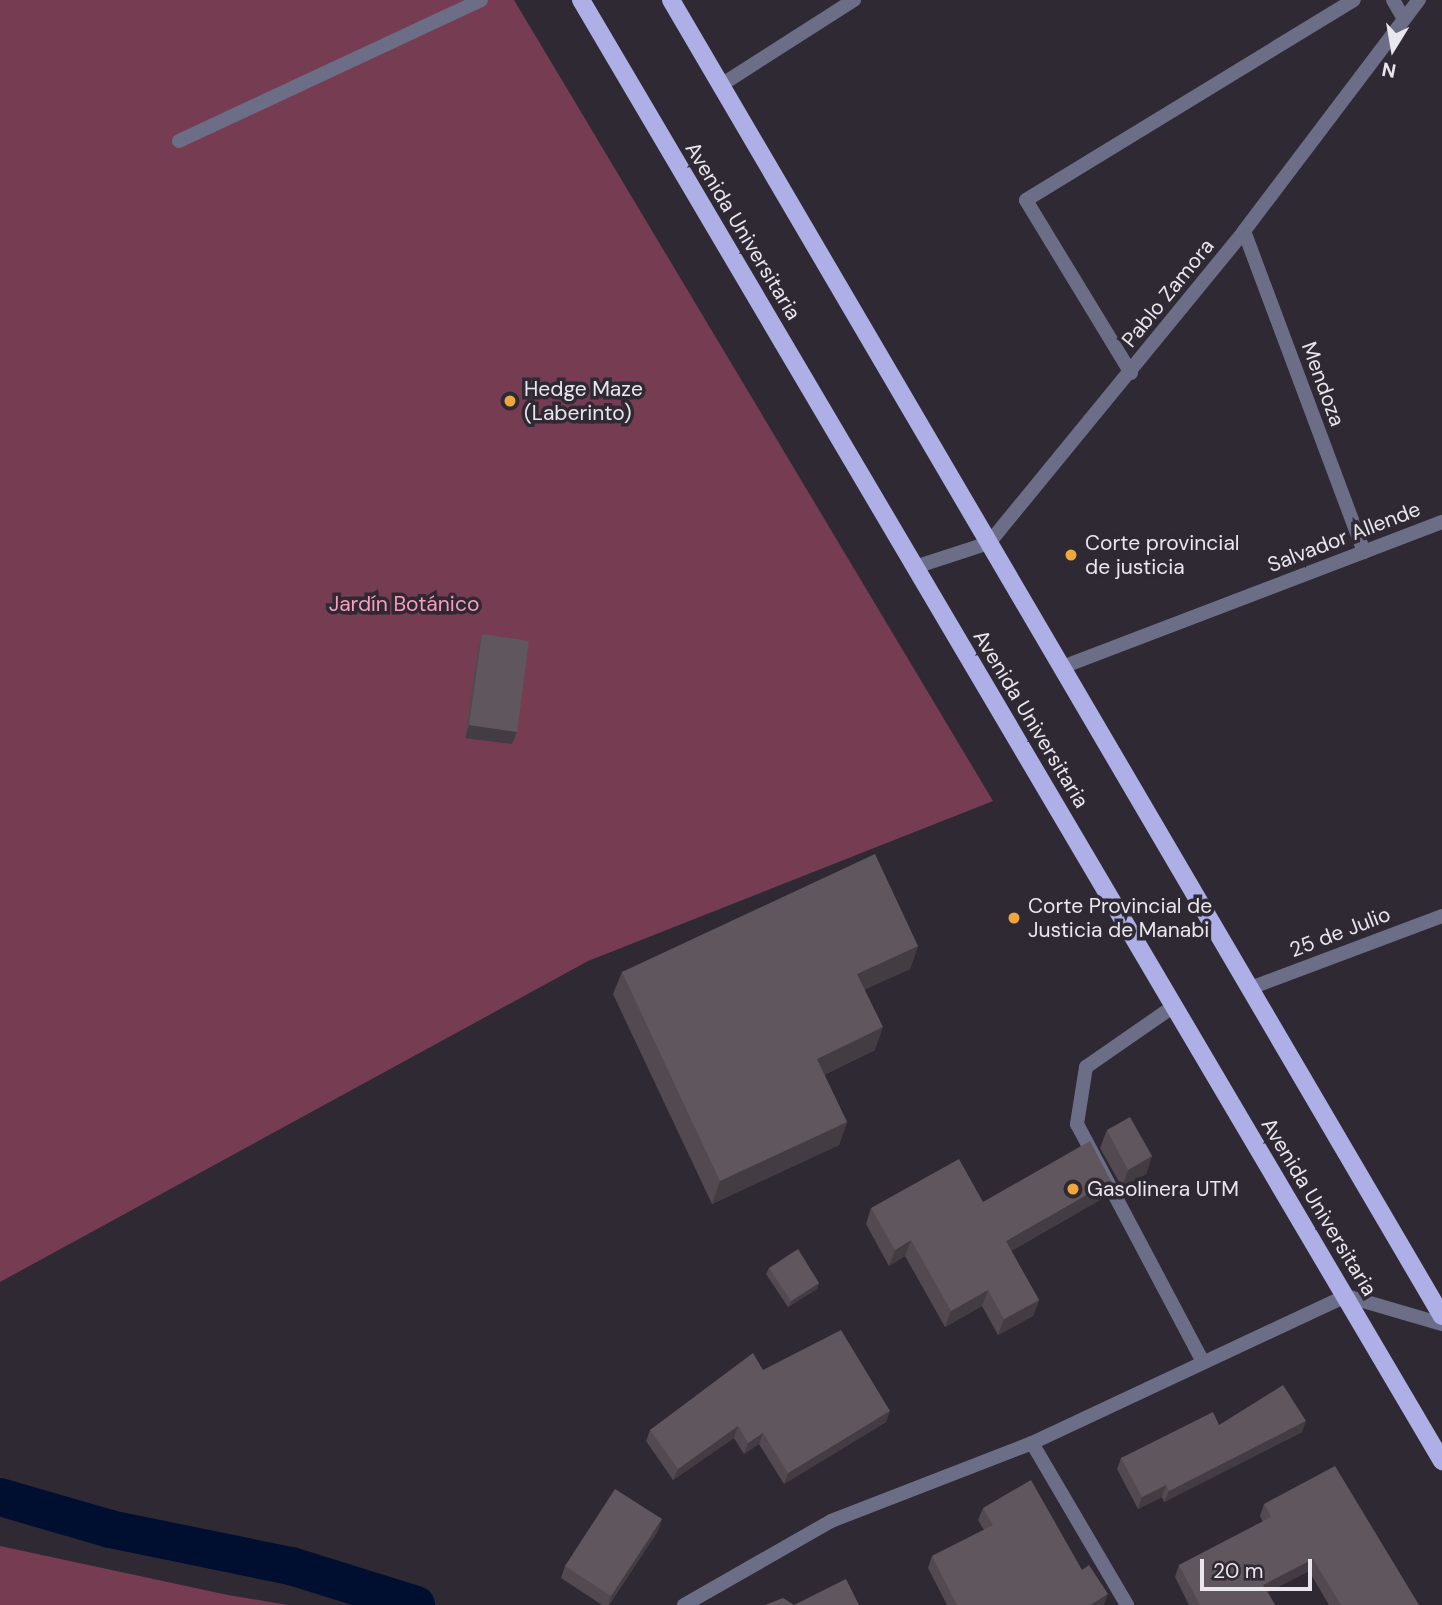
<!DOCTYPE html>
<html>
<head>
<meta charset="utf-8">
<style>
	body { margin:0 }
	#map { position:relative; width:1442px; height:1605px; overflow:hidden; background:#2e2933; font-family:"DM Sans",sans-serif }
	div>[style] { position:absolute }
	.green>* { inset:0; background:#763d52 }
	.canal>* { height:38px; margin:-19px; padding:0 19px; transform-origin:19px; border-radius:19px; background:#000e30 }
	.service>* { height:14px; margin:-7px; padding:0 7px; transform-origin:7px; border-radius:7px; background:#6c6e88 }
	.minor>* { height:14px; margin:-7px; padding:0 7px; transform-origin:7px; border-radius:7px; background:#6c6e88 }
	.primary>* { height:18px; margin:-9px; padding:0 9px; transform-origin:9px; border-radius:9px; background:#adafe6 }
	.wall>* { inset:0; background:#534a51 }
	.shaded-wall>* { inset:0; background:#433c42 }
	.building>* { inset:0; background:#60565e }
	.dots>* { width:19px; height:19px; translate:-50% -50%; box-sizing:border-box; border:4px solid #2e2933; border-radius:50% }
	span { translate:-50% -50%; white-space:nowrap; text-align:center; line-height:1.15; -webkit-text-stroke:7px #2e2933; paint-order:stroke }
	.street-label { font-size:21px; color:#e9e6ed }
	.poi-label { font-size:21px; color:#e9e6ed }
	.left { translate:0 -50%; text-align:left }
	.park-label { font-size:21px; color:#fd9cbf }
	.north { position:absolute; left:1358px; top:14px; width:70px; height:70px; -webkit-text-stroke:5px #2e2933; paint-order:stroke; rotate:191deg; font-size:19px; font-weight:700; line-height:28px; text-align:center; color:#e9e6ed }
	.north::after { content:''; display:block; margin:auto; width:24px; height:32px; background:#e9e6ed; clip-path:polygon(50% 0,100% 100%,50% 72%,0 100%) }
	.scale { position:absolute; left:1200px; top:1559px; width:112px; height:32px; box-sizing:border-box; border:4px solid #e9e6ed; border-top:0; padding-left:9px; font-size:21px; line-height:24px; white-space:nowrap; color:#e9e6ed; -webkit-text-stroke:5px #2e2933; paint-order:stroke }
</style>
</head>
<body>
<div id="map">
	<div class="green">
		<i style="clip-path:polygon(0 0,514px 0,993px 801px,588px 961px,0 1282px)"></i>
		<i style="clip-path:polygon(0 1546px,228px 1595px,288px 1605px,0 1605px)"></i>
	</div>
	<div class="canal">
		<i style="left:0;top:1497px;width:115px;rotate:16.2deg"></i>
		<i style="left:110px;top:1529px;width:185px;rotate:11.6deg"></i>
		<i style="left:291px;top:1566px;width:131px;rotate:17.3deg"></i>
	</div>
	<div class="service">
		<i style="left:1174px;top:1006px;width:107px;rotate:145.3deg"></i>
		<i style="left:1086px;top:1067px;width:58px;rotate:99deg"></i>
		<i style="left:1077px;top:1124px;width:267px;rotate:62.1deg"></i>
	</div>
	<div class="minor">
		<i style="left:1393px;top:0;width:22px;rotate:60deg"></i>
		<i style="left:721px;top:85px;width:158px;rotate:-32.6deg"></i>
		<i style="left:179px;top:141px;width:333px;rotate:-25deg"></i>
		<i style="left:1244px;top:231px;width:343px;rotate:69.5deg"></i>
		<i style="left:1131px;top:373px;width:202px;rotate:-121.3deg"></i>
		<i style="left:1026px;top:200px;width:384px;rotate:-31.4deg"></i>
		<i style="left:915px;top:567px;width:78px;rotate:-18deg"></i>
		<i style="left:989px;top:543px;width:403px;rotate:-50.7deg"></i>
		<i style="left:1244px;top:231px;width:290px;rotate:-52.9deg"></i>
		<i style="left:1065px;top:666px;width:404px;rotate:-20.9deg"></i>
		<i style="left:1253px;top:987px;width:202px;rotate:-20.6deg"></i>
		<i style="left:1032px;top:1443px;width:188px;rotate:59.6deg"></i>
		<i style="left:684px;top:1605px;width:169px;rotate:-29.7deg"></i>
		<i style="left:831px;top:1521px;width:216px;rotate:-21.2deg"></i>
		<i style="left:1032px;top:1443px;width:347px;rotate:-25.1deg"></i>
		<i style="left:1346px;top:1296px;width:100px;rotate:16.3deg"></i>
	</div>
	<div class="primary">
		<i style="left:581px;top:0;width:1696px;rotate:59.49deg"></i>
		<i style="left:671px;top:0;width:1525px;rotate:59.64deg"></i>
	</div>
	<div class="wall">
		<i style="clip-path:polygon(482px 634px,512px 744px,465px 738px,478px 647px)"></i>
		<i style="clip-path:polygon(918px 946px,910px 969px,865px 989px,875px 1050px,824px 1075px,847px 1122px,839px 1145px,712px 1204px,613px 994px,622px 972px)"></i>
		<i style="clip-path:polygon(1107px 1130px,1152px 1156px,1146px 1174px,1122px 1187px,1100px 1148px)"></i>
		<i style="clip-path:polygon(1105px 1197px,1011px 1251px,1039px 1300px,1033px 1316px,998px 1335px,982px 1306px,945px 1327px,905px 1256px,889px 1266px,866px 1224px,871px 1208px)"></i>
		<i style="clip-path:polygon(769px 1268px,819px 1283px,817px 1289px,788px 1307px,766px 1274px)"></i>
		<i style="clip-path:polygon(763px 1370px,886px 1422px,784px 1484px,759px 1444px,744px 1454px,734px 1438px,673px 1480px,646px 1441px,650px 1430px)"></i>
		<i style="clip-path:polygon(1219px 1425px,1302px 1432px,1164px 1502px,1162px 1497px,1138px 1509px,1117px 1469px,1121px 1458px)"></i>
		<i style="clip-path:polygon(1264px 1504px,1419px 1605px,1329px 1605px,1309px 1571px,1268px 1592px,1275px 1605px,1189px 1605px,1175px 1577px,1179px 1565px,1263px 1522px,1260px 1516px)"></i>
		<i style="clip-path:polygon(983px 1508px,1082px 1570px,1104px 1605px,947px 1605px,928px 1568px,932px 1556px,984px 1530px,978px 1520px)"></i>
		<i style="clip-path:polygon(658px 1531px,609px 1605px,602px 1605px,561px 1578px,565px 1566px)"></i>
	</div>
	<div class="shaded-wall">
		<i style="clip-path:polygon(469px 725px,517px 732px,512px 744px,465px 738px)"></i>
		<i style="clip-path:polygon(918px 946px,910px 969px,849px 997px,857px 974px)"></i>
		<i style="clip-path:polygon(883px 1027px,875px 1050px,809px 1082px,817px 1059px)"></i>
		<i style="clip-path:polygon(847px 1122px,839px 1145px,712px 1204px,720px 1181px)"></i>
		<i style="clip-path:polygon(1152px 1156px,1146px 1174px,1122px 1187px,1128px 1170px)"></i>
		<i style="clip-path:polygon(1111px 1181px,1105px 1197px,1000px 1257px,1006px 1241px)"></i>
		<i style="clip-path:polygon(911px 1240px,905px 1256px,889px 1266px,895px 1250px)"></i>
		<i style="clip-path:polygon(819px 1283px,817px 1289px,788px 1307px,791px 1301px)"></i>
		<i style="clip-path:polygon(988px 1290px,982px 1306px,945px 1327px,951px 1311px)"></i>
		<i style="clip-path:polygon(1039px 1300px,1033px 1316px,998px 1335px,1004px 1319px)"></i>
		<i style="clip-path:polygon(890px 1411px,886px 1422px,784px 1484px,788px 1473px)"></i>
		<i style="clip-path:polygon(1306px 1421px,1302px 1432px,1164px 1502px,1169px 1491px)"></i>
		<i style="clip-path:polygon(738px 1426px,734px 1438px,673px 1480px,678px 1469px)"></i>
		<i style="clip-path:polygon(763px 1433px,759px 1444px,744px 1454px,748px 1443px)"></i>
		<i style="clip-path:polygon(1166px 1485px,1162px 1497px,1138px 1509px,1142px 1497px)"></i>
		<i style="clip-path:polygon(662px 1519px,658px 1531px,608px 1605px,611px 1596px)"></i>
		<i style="clip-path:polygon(1313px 1559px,1309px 1571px,1259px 1597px,1263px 1585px)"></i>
		<i style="clip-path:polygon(1108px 1594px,1104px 1605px,1090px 1605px)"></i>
	</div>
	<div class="building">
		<i style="clip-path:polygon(482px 634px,529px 641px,517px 732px,469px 725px)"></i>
		<i style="clip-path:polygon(875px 854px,918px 946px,857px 974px,883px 1027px,817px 1059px,847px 1122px,720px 1181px,622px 972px)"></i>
		<i style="clip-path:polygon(1130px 1117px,1152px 1156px,1128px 1170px,1107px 1130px)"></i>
		<i style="clip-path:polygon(1090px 1141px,1111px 1181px,1006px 1241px,1039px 1300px,1004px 1319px,988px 1290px,951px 1311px,911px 1240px,895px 1250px,871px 1208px,959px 1159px,983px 1202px)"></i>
		<i style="clip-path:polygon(798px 1249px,819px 1283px,791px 1301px,769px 1268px)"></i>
		<i style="clip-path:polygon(841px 1330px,890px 1411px,788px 1473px,763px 1433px,748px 1443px,738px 1426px,678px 1469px,650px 1430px,753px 1353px,763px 1370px)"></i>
		<i style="clip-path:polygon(1283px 1385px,1306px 1421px,1169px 1491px,1166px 1485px,1142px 1497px,1121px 1458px,1213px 1412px,1219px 1425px)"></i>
		<i style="clip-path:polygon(1335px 1466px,1419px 1605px,1341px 1605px,1313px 1559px,1263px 1585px,1275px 1605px,1200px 1605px,1179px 1565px,1271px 1517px,1264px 1504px)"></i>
		<i style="clip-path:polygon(1031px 1480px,1082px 1570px,1089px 1565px,1108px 1594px,1090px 1605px,957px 1605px,932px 1556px,993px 1525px,983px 1508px)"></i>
		<i style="clip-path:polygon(615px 1489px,662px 1519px,611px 1596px,565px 1566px)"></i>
		<i style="clip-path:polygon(846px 1579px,859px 1605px,765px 1605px,783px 1598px,794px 1605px)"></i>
	</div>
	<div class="dots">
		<i style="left:510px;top:401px;background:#efa73d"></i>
		<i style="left:1071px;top:555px;background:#efa73d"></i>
		<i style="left:1014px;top:918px;background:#efa73d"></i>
		<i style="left:1073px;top:1189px;background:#efa73d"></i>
	</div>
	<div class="street-label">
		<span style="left:743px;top:231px;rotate:59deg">Avenida Universitaria</span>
		<span style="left:1168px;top:293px;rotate:-51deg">Pablo Zamora</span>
		<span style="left:1323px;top:384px;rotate:70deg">Mendoza</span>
		<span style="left:1344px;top:537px;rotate:-21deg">Salvador Allende</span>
		<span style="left:1031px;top:719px;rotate:59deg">Avenida Universitaria</span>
		<span style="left:1340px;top:932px;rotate:-21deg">25 de Julio</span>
		<span style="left:1319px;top:1207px;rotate:59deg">Avenida Universitaria</span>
	</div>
	<div class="poi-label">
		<span class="left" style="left:524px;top:401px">Hedge Maze<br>(Laberinto)</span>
		<span class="left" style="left:1085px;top:555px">Corte provincial<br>de justicia</span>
		<span class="left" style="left:1028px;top:918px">Corte Provincial de<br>Justicia de Manabi</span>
		<span class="left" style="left:1087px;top:1189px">Gasolinera UTM</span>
	</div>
	<div class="park-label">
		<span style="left:404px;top:604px">Jardín Botánico</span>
	</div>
	<div class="north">N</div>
	<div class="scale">20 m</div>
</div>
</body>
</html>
